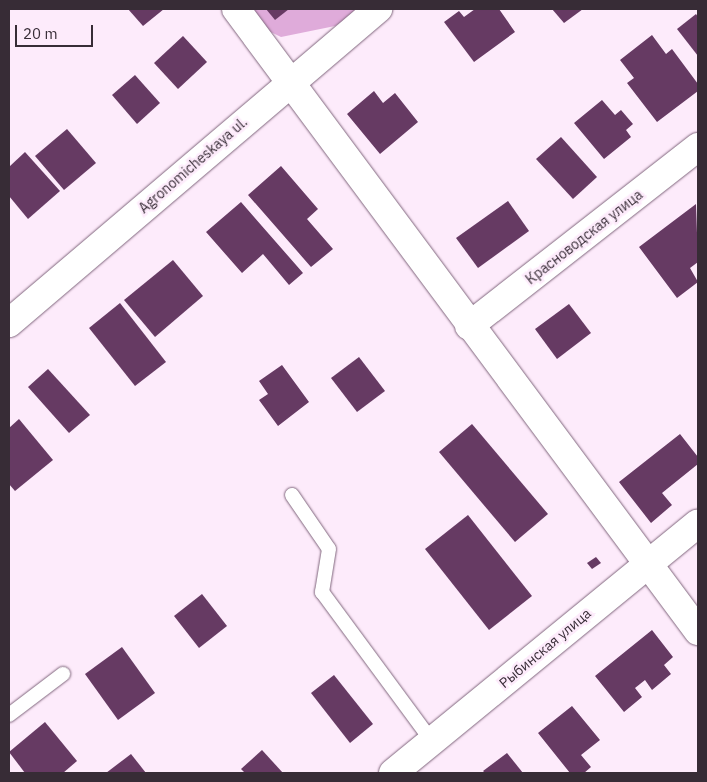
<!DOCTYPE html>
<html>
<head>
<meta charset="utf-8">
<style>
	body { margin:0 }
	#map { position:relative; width:707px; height:782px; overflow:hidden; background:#fdebfb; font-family:"IBM Plex Sans",sans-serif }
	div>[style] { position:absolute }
	.forest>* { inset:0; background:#dfabda }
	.building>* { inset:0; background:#663a63 }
	.roads { filter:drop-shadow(0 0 1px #80667d) drop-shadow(0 0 1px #80667d) }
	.service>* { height:14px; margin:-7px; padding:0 7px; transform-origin:7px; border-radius:7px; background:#fff }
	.minor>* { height:28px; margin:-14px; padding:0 14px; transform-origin:14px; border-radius:14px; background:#fff }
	span { translate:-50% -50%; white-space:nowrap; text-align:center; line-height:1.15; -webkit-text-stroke:5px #fdebfb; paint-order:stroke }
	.street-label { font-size:14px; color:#372c36 }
	.frame { position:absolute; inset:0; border:10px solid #372c36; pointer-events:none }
	.scale { position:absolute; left:15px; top:25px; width:78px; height:22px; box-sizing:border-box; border:2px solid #372c36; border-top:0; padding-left:6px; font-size:15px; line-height:18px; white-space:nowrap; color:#372c36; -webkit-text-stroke:4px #fdebfb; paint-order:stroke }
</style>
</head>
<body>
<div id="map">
	<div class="forest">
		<i style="clip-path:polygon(252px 9px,365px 9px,335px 26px,281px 37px,246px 20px)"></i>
	</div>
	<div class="building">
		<i style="clip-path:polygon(128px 9px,164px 9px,143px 26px)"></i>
		<i style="clip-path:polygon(266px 9px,289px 9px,275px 20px)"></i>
		<i style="clip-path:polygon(475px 9px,499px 9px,515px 32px,474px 62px,444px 22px,459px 11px,464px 17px)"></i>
		<i style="clip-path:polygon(552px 9px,583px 9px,564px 23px)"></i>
		<i style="clip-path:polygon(696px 14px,698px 17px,698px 56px,677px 29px)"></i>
		<i style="clip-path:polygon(652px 35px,666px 54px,672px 49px,698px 84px,698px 91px,657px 122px,627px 83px,634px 78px,620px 60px)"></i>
		<i style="clip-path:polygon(183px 36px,207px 62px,178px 89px,154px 63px)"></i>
		<i style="clip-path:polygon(135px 75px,160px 103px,137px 124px,112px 95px)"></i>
		<i style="clip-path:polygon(374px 91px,383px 103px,395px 93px,418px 122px,380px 154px,347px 114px)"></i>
		<i style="clip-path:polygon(602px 100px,615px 115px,621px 110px,633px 124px,626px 130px,631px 137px,604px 159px,574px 123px)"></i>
		<i style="clip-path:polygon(67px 129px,96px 163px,64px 190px,35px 156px)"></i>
		<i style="clip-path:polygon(561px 137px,597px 177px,573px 199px,536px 159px)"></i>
		<i style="clip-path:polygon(25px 152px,60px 191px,28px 219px,9px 196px,9px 167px)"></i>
		<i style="clip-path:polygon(281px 166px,318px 209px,307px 219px,333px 249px,311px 267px,248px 195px)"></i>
		<i style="clip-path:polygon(508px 201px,529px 231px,478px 268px,456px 238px)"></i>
		<i style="clip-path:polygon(241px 202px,303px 273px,289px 285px,263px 254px,242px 273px,206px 232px)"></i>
		<i style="clip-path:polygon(696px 204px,698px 262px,690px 268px,698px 282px,677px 298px,639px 247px)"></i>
		<i style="clip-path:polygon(173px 260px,203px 296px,155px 337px,124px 300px)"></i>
		<i style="clip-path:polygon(120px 303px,166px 362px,135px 386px,89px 328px)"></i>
		<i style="clip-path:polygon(569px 304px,591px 333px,557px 359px,535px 329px)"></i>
		<i style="clip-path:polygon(359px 357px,385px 391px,357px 412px,331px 378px)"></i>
		<i style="clip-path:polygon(282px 365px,309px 402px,278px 426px,259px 400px,268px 394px,259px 381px)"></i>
		<i style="clip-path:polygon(48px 369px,90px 415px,69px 433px,28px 387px)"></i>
		<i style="clip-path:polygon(19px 419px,53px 460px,15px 491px,9px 484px,9px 428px)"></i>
		<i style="clip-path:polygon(472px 424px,548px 514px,515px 542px,439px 452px)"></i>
		<i style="clip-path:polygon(680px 434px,698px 457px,698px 464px,662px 493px,672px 505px,651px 523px,619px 482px)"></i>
		<i style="clip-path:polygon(468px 515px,532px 596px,489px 630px,425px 549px)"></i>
		<i style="clip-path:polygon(596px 557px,601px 563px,592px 569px,587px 563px)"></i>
		<i style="clip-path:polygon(202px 594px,227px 626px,199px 648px,174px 616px)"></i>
		<i style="clip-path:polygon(652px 630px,673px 657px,664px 665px,671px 674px,652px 690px,645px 680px,635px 688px,642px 697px,624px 712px,595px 676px)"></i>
		<i style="clip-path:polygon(122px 647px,155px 693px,118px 720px,85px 674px)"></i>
		<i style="clip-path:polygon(334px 675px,373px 724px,350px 743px,311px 693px)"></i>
		<i style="clip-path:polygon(572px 706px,600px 740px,581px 755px,591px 767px,584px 773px,570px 773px,538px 733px)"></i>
		<i style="clip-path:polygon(45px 722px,77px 761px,63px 773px,25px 773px,9px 752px)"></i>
		<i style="clip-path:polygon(262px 750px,283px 773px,245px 773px,241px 769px)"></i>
		<i style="clip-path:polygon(507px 753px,523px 773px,485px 773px,483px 771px)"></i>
		<i style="clip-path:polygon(131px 754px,146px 773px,106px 773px)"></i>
	</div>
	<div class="roads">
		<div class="service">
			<i style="left:292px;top:495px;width:65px;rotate:55.6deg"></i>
			<i style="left:329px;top:549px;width:44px;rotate:99.2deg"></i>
			<i style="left:322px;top:592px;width:185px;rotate:53.6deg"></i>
			<i style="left:9px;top:715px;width:68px;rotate:-37.2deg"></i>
		</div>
		<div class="minor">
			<i style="left:236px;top:9px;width:775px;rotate:53.4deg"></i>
			<i style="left:9px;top:323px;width:485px;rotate:-40.4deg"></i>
			<i style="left:469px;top:326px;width:291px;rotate:-38deg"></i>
			<i style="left:393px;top:773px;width:394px;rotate:-39.3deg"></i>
		</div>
	</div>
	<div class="street-label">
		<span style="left:193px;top:165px;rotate:-41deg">Agronomicheskaya ul.</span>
		<span style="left:584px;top:237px;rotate:-38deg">Красноводская улица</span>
		<span style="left:545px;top:648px;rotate:-40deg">Рыбинская улица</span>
	</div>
	<div class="frame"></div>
	<div class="scale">20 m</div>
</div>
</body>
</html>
